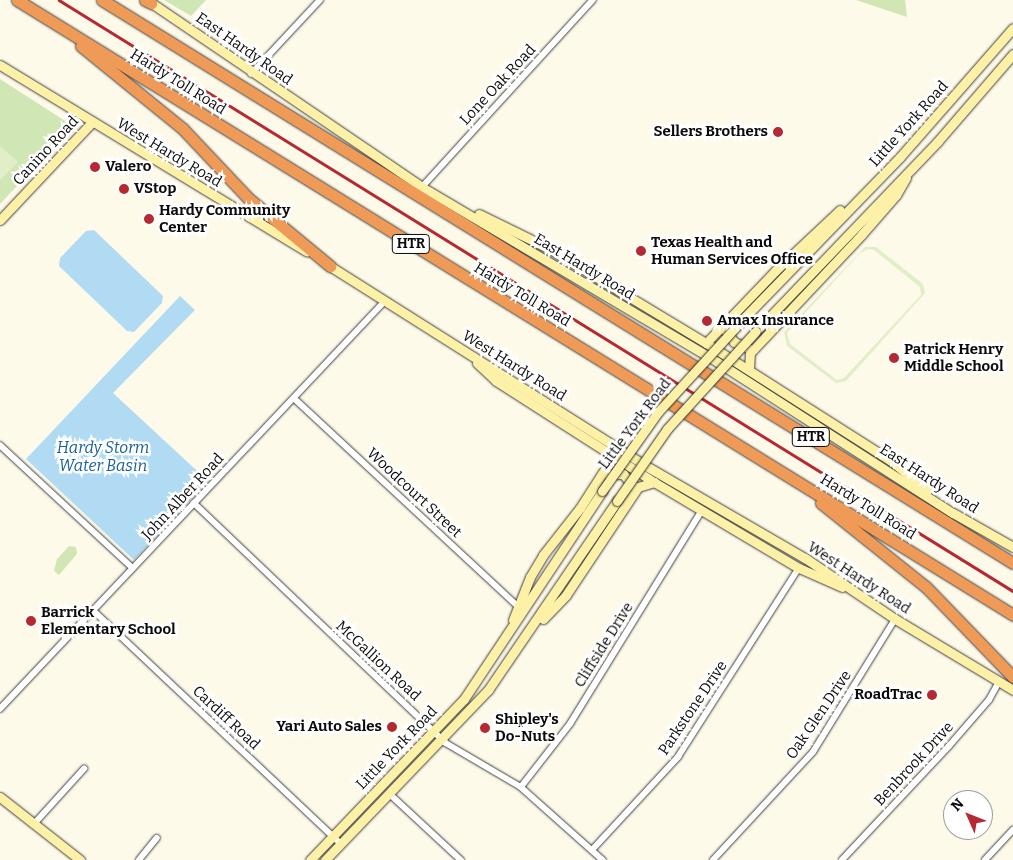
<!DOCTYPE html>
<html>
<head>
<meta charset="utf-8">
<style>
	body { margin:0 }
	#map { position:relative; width:1013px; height:860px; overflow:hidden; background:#fefaea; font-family:Bitter,serif }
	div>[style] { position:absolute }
	.green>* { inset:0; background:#d0e6b5 }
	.pitch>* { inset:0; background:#e1eec7 }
	.water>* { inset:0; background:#b1dbf3 }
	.roads { filter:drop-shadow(0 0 1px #3e3e3e) drop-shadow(0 0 1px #3e3e3e) }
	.street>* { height:5.5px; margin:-2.75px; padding:0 2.75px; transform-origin:2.75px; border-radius:2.75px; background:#fff }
	.secondary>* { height:9px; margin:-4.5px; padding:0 4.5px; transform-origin:4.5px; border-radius:4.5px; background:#fcf1a7 }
	.highway>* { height:11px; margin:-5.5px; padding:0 5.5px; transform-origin:5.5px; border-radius:5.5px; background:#ef9a57 }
	.rail>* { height:2.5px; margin:-1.25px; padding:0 1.25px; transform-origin:1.25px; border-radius:1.25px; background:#b52932 }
	.bridges { filter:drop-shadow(0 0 1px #2d2d2d) drop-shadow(0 0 1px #2d2d2d) }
	.secondary-bridge>* { height:9px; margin:-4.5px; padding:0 4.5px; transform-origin:4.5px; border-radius:4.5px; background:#fcf1a7 }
	.dots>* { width:14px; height:14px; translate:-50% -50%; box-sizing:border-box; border:2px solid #fff; border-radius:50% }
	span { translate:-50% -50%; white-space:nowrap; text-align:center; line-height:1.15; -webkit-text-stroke:5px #fff; paint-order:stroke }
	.shield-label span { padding:1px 4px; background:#fff; border:1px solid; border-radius:4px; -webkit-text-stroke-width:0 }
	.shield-label { font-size:14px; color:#0b0b0b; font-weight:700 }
	.street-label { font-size:15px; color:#0b0b0b }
	.poi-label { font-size:15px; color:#0b0b0b; font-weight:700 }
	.right { translate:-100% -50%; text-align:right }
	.left { translate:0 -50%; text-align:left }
	.water-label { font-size:16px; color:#1a6297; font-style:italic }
	.north { position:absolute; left:943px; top:790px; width:50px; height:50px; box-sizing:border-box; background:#fff; border:1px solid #9d9d9d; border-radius:50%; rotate:314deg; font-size:14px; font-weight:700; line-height:20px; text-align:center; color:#0b0b0b }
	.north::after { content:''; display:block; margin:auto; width:18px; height:22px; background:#b52932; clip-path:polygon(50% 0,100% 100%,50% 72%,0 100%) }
</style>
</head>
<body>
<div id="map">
	<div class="green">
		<i style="clip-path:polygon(164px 0,206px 0,191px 16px)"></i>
		<i style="clip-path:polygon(856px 0,905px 0,907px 17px)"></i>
		<i style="clip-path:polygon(0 79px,73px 126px,0 204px)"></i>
		<i style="clip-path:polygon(69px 546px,76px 547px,77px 554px,59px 575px,54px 571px,57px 559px)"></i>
	</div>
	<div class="pitch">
		<i style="clip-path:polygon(0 146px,18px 162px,0 180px)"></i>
		<i style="clip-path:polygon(evenodd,865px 247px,876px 247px,923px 284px,925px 293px,846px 381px,836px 383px,787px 346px,784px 332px,865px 247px,868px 249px,874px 250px,920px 287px,921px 295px,844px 378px,837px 380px,790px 344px,787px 333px,860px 253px,868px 249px)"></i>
	</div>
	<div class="water">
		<i style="clip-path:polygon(94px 230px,163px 296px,162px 303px,134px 332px,127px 331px,59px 266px,60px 258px,86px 231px)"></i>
		<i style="clip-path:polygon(180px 296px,195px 310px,113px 393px,208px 481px,134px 560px,26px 459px)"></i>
	</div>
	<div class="roads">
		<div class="street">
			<i style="left:251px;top:74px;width:101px;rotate:-47deg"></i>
			<i style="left:422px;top:187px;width:253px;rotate:-47.6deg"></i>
			<i style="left:294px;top:398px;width:306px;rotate:42.9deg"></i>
			<i style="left:0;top:445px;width:181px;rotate:42.8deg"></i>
			<i style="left:194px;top:503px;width:348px;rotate:43.6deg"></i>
			<i style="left:446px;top:743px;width:87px;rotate:30.4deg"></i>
			<i style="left:521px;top:787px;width:110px;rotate:41.7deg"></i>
			<i style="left:94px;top:611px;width:340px;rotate:43.3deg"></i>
			<i style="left:0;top:709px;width:561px;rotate:-46.66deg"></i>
			<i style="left:521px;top:787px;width:80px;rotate:-52.1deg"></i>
			<i style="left:570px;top:724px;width:251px;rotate:-58.3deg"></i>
			<i style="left:390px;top:794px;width:97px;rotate:42.9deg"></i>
			<i style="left:33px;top:825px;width:76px;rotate:-47.7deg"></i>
			<i style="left:592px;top:850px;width:127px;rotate:-47.2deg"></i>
			<i style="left:678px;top:757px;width:224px;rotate:-57.4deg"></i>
			<i style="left:139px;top:860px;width:28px;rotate:-51deg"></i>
			<i style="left:713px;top:860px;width:147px;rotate:-47.2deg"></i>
			<i style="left:813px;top:752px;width:156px;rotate:-58.3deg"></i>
			<i style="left:842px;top:860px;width:156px;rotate:-46.8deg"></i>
			<i style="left:949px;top:746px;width:61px;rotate:-49deg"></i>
			<i style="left:989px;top:700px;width:21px;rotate:-61deg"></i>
			<i style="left:985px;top:860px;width:41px;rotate:-47deg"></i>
		</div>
		<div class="secondary">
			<i style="left:147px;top:0;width:333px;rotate:34.2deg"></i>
			<i style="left:422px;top:187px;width:332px;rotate:30.6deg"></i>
			<i style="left:708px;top:356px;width:291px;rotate:32.7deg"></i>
			<i style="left:953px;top:513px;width:69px;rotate:29.5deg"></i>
			<i style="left:0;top:65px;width:359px;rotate:31.3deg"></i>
			<i style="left:479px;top:214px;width:79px;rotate:26.2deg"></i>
			<i style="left:550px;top:249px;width:182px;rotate:31.1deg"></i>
			<i style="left:706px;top:343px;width:218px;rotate:32.5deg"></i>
			<i style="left:890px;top:460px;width:48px;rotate:39deg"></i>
			<i style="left:0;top:220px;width:134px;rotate:-46.8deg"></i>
			<i style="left:325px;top:263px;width:380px;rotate:32.3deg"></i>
			<i style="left:646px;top:466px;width:184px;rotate:30.1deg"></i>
			<i style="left:805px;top:558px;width:109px;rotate:34.1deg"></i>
			<i style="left:895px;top:619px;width:138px;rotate:31deg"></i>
			<i style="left:741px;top:321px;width:228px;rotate:-45.9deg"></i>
			<i style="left:900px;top:157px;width:171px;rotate:-48.8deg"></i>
			<i style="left:724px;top:329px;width:16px;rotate:52deg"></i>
			<i style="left:734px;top:342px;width:15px;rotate:23deg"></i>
			<i style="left:756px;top:331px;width:263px;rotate:-46.2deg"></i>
			<i style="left:938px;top:141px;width:115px;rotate:-49.2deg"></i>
			<i style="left:706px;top:343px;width:100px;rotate:-46.2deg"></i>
			<i style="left:775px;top:271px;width:89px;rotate:-43.2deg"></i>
			<i style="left:477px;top:363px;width:26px;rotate:43deg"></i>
			<i style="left:496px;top:381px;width:188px;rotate:32.6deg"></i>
			<i style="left:654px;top:482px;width:169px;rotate:30.7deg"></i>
			<i style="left:799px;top:568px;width:47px;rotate:23.8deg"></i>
			<i style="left:749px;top:370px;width:17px;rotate:-87deg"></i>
			<i style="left:750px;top:353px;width:163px;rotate:-46.7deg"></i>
			<i style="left:862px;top:234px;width:52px;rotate:-48.9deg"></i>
			<i style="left:896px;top:195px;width:20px;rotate:-60deg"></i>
			<i style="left:608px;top:474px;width:15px"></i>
			<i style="left:623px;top:474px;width:16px;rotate:50deg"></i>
			<i style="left:543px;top:619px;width:33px;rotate:-46deg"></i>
			<i style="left:566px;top:595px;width:130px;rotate:-56.3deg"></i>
			<i style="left:638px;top:487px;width:17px;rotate:-17deg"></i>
			<i style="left:513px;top:620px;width:46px;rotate:-68.4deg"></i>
			<i style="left:530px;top:577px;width:26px;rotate:-59deg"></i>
			<i style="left:543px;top:555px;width:60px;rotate:-51.8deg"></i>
			<i style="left:580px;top:508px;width:63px;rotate:-57.3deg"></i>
			<i style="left:0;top:797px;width:102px;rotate:38.2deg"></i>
			<i style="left:310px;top:860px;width:223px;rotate:-46.3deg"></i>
			<i style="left:464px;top:699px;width:250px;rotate:-56.4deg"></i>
			<i style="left:325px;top:860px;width:236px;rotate:-46.2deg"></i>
			<i style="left:488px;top:690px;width:229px;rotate:-55.7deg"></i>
		</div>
		<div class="highway">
			<i style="left:17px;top:0;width:1171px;rotate:31.69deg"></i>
			<i style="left:102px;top:0;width:1071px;rotate:31.72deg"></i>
			<i style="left:145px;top:0;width:7px;rotate:27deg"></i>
			<i style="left:81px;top:46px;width:132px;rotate:39.1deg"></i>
			<i style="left:183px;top:129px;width:95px;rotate:46.7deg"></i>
			<i style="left:248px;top:198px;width:107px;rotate:39.7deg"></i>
			<i style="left:821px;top:503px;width:134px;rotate:38.7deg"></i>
			<i style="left:926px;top:587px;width:125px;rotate:46deg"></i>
		</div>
	</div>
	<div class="rail">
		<i style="left:59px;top:0;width:1122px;rotate:31.78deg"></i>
	</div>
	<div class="bridges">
		<div class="secondary-bridge">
			<i style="left:602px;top:491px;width:97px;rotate:-54.7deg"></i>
			<i style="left:658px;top:412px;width:123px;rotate:-47.6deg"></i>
			<i style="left:617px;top:501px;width:88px;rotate:-55.2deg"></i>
			<i style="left:667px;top:429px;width:132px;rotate:-47.8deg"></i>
		</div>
	</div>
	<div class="dots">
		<i style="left:778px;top:132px;background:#b52932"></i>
		<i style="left:95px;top:167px;background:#b52932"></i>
		<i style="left:124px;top:189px;background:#b52932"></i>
		<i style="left:149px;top:219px;background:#b52932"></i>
		<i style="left:641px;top:251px;background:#b52932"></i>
		<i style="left:707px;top:321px;background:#b52932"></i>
		<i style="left:894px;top:358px;background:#b52932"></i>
		<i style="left:31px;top:621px;background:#b52932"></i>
		<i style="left:932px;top:695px;background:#b52932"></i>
		<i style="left:392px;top:727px;background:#b52932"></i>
		<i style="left:485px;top:728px;background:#b52932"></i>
	</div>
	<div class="shield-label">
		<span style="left:411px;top:244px">HTR</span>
		<span style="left:811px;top:437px">HTR</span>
	</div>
	<div class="street-label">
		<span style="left:244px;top:49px;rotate:35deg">East Hardy Road</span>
		<span style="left:178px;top:82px;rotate:32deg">Hardy Toll Road</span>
		<span style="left:498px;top:85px;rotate:-47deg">Lone Oak Road</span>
		<span style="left:909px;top:124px;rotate:-48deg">Little York Road</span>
		<span style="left:46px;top:151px;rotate:-47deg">Canino Road</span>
		<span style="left:169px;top:153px;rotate:31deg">West Hardy Road</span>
		<span style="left:584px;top:267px;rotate:31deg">East Hardy Road</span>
		<span style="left:522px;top:295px;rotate:31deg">Hardy Toll Road</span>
		<span style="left:514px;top:366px;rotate:32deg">West Hardy Road</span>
		<span style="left:635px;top:424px;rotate:-53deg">Little York Road</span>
		<span style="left:929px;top:479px;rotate:33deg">East Hardy Road</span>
		<span style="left:414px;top:493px;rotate:43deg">Woodcourt Street</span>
		<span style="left:183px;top:497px;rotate:-47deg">John Alber Road</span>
		<span style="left:868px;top:507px;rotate:32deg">Hardy Toll Road</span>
		<span style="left:859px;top:578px;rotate:33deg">West Hardy Road</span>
		<span style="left:604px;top:645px;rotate:-58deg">Cliffside Drive</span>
		<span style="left:378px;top:661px;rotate:43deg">McGallion Road</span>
		<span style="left:693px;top:708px;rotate:-56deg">Parkstone Drive</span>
		<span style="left:819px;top:715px;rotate:-56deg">Oak Glen Drive</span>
		<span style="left:226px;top:718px;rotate:43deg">Cardiff Road</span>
		<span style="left:397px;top:748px;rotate:-46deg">Little York Road</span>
		<span style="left:914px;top:764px;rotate:-47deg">Benbrook Drive</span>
	</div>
	<div class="poi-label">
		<span class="right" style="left:768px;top:132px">Sellers Brothers</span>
		<span class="left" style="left:105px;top:167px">Valero</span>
		<span class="left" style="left:134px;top:189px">VStop</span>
		<span class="left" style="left:159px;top:219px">Hardy Community<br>Center</span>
		<span class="left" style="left:651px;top:251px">Texas Health and<br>Human Services Office</span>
		<span class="left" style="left:717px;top:321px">Amax Insurance</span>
		<span class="left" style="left:904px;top:358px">Patrick Henry<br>Middle School</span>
		<span class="left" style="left:41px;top:621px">Barrick<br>Elementary School</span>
		<span class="right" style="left:922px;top:695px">RoadTrac</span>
		<span class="left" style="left:495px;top:728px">Shipley's<br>Do-Nuts</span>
		<span class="right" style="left:382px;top:727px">Yari Auto Sales</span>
	</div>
	<div class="water-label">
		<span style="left:103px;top:457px">Hardy Storm<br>Water Basin</span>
	</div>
	<div class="north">N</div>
</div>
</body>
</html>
